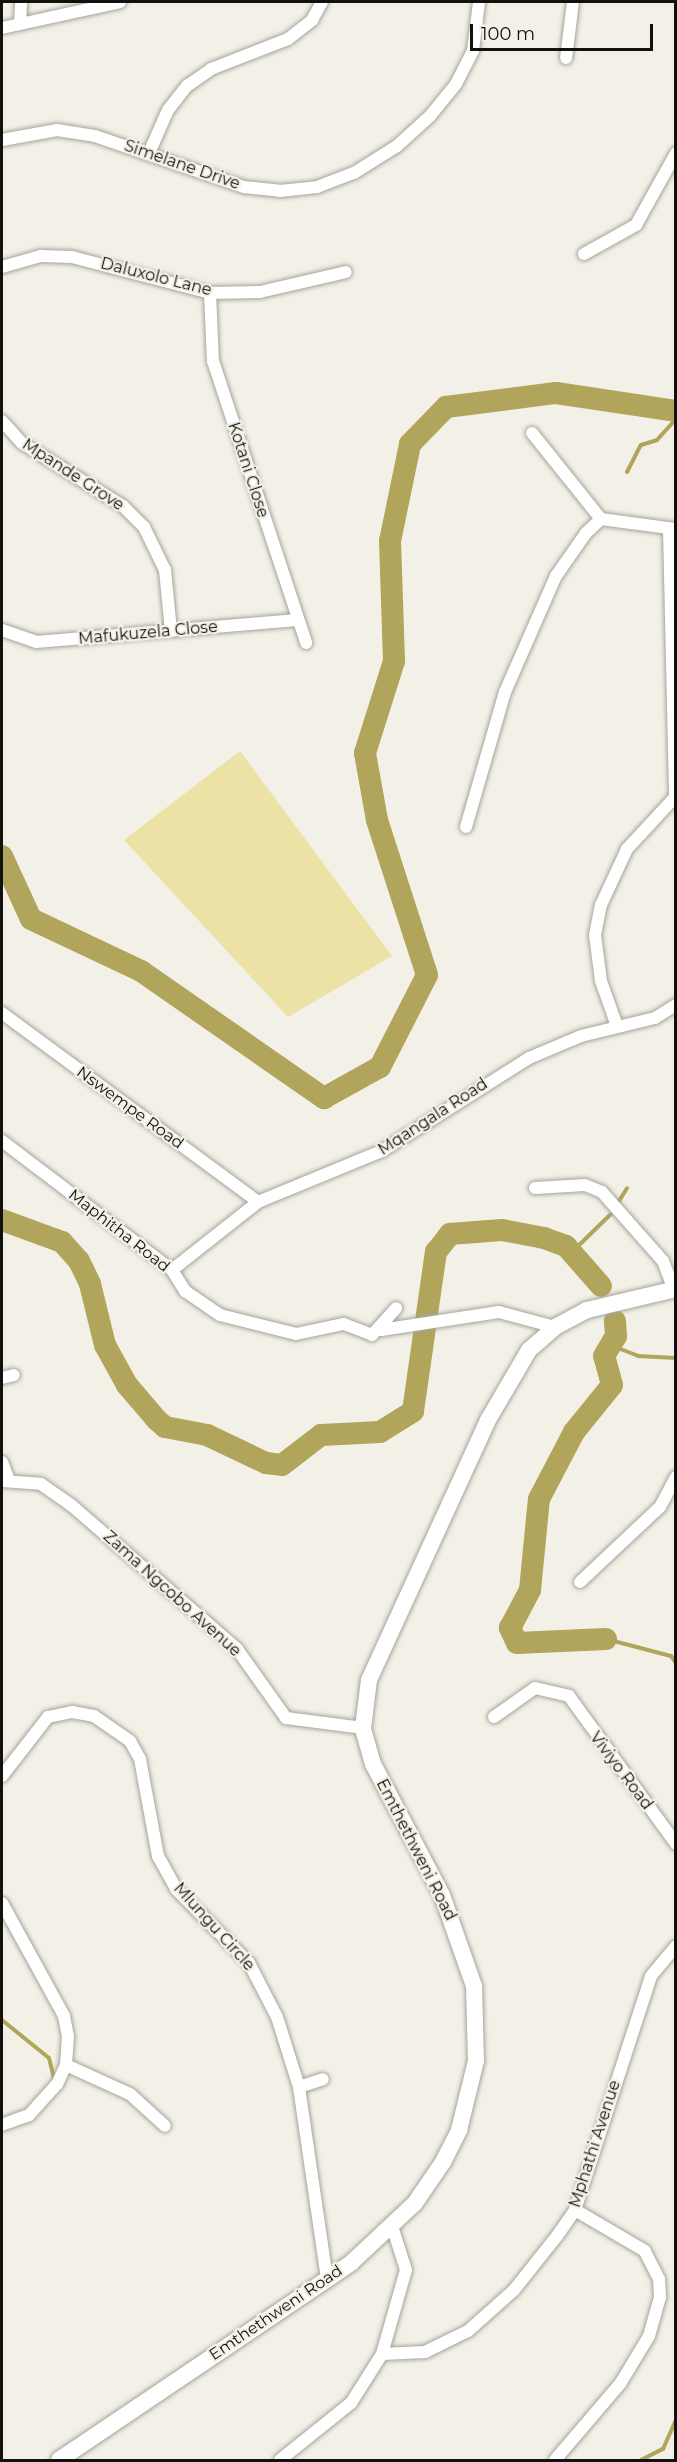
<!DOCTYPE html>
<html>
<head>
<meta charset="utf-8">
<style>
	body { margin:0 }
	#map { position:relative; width:677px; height:2462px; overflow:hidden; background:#f3f1e7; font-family:Montserrat,sans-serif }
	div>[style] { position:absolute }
	.green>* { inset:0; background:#ede2a5 }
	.stream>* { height:4px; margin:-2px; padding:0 2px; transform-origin:2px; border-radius:2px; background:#b1a45b }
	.river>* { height:22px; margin:-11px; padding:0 11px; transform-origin:11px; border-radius:11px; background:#b1a45b }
	.roads { filter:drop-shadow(0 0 2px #a6a49b) drop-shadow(0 0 2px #a6a49b) }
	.minor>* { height:12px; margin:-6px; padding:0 6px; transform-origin:6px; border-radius:6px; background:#fff }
	.tertiary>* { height:16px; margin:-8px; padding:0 8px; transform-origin:8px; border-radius:8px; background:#fff }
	span { translate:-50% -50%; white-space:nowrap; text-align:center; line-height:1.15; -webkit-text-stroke:4.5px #f3f1e7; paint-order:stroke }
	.street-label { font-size:16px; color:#11110d }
	.frame { position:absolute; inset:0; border:3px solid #11110d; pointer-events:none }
	.scale { position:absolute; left:470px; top:24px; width:183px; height:27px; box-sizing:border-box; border:3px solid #11110d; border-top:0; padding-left:8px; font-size:18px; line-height:21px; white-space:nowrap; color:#11110d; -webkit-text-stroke:4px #f3f1e7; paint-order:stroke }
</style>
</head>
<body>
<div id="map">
	<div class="green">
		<i style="clip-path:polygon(240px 751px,392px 956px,288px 1017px,124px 840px)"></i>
	</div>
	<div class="stream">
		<i style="left:627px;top:472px;width:30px;rotate:-63deg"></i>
		<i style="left:641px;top:445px;width:17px;rotate:-17deg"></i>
		<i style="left:657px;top:440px;width:28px;rotate:-48deg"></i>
		<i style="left:619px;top:1201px;width:15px;rotate:-58deg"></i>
		<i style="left:572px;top:1252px;width:54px;rotate:-44.3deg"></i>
		<i style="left:610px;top:1345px;width:30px;rotate:21deg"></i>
		<i style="left:638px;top:1356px;width:38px;rotate:3deg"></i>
		<i style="left:606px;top:1639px;width:67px;rotate:14.7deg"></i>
		<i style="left:671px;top:1656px;width:9px;rotate:54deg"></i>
		<i style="left:2px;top:2020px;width:60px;rotate:39deg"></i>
		<i style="left:49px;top:2058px;width:21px;rotate:76deg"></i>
		<i style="left:641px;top:2460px;width:25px;rotate:-27deg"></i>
		<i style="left:663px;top:2449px;width:32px;rotate:-66deg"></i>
	</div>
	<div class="river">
		<i style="left:2px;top:856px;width:69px;rotate:65.3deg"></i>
		<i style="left:31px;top:919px;width:122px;rotate:25.3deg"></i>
		<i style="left:141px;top:971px;width:223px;rotate:34.8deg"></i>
		<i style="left:324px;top:1098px;width:64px;rotate:-29deg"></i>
		<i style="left:380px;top:1067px;width:103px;rotate:-62.9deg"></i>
		<i style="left:427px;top:975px;width:163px;rotate:-107.9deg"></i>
		<i style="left:377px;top:820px;width:68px;rotate:-100.2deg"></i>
		<i style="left:365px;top:753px;width:96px;rotate:-72.5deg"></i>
		<i style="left:394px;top:661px;width:120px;rotate:-91.9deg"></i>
		<i style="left:390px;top:541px;width:99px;rotate:-78.3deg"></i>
		<i style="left:410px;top:444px;width:52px;rotate:-45.8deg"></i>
		<i style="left:446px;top:407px;width:111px;rotate:-7.3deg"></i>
		<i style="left:556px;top:393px;width:121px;rotate:8.5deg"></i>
		<i style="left:2px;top:1220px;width:64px;rotate:20.1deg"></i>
		<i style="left:62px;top:1242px;width:25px;rotate:48deg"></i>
		<i style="left:79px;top:1261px;width:25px;rotate:64deg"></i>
		<i style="left:90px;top:1284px;width:63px;rotate:76.2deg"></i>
		<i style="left:105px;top:1345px;width:46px;rotate:61.2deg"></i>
		<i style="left:127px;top:1385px;width:45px;rotate:49.5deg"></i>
		<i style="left:156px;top:1419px;width:12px;rotate:42deg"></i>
		<i style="left:165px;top:1427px;width:43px;rotate:10.8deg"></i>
		<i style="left:207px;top:1435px;width:65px;rotate:25.4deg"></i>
		<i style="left:266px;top:1463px;width:16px;rotate:7deg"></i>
		<i style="left:282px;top:1465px;width:49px;rotate:-37.6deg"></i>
		<i style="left:321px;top:1435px;width:59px;rotate:-2.9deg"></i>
		<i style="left:380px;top:1432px;width:39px;rotate:-32deg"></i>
		<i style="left:413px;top:1411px;width:161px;rotate:-81.8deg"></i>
		<i style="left:436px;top:1252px;width:23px;rotate:-52deg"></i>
		<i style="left:450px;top:1234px;width:52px;rotate:-4.4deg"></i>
		<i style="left:502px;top:1230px;width:43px;rotate:10.8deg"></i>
		<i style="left:544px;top:1238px;width:23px;rotate:20deg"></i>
		<i style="left:566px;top:1246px;width:53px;rotate:48.8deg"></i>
		<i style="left:606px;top:1639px;width:89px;rotate:177.4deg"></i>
		<i style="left:517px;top:1643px;width:17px;rotate:-115deg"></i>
		<i style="left:510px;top:1628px;width:43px;rotate:-62.2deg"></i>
		<i style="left:530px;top:1590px;width:91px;rotate:-84.4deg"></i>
		<i style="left:539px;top:1499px;width:76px;rotate:-62.4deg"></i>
		<i style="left:574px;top:1432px;width:60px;rotate:-51deg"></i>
		<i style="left:612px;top:1385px;width:30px;rotate:-105deg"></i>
		<i style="left:604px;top:1356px;width:23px;rotate:-59deg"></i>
		<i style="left:616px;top:1336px;width:15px;rotate:-94deg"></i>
	</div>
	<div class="roads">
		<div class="minor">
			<i style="left:20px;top:24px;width:22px;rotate:-87deg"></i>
			<i style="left:2px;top:28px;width:121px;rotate:-12.4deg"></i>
			<i style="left:566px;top:58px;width:56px;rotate:-82.9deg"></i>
			<i style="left:2px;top:140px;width:56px;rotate:-10.3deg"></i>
			<i style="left:57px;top:130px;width:38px;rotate:9deg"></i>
			<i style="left:95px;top:136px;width:157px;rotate:18.9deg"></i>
			<i style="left:244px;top:187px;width:36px;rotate:6deg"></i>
			<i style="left:280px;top:191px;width:37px;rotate:-6deg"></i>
			<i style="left:317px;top:187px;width:40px;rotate:-21deg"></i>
			<i style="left:354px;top:173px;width:51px;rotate:-32.1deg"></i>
			<i style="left:397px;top:146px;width:45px;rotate:-42.3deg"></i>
			<i style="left:430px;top:116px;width:41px;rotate:-50.9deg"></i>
			<i style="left:456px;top:84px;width:37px;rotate:-63deg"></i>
			<i style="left:473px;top:51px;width:49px;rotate:-83deg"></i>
			<i style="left:149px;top:153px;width:47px;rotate:-66.2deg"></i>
			<i style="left:168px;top:110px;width:31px;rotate:-52deg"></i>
			<i style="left:187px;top:86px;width:29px;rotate:-35deg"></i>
			<i style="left:211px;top:69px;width:83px;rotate:-21.3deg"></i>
			<i style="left:288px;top:39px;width:31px;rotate:-38deg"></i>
			<i style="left:312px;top:20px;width:21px;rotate:-61deg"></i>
			<i style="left:584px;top:254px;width:60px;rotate:-29.1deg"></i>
			<i style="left:636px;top:225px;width:82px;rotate:-60.9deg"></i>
			<i style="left:2px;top:267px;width:41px;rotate:-15.8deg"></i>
			<i style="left:41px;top:256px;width:31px;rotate:2deg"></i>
			<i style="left:72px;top:257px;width:143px;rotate:14.6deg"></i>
			<i style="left:210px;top:293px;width:50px;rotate:-1.1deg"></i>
			<i style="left:260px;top:292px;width:88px;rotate:-13.1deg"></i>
			<i style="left:210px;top:293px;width:68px;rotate:87.5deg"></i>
			<i style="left:213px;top:361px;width:297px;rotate:71.7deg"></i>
			<i style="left:2px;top:421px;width:30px;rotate:48deg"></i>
			<i style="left:22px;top:443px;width:119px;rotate:32deg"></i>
			<i style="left:123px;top:506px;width:30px;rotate:45deg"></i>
			<i style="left:144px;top:527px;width:48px;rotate:64deg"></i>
			<i style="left:165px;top:570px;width:61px;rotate:84.4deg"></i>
			<i style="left:532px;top:433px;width:110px;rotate:51.3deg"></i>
			<i style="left:669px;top:529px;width:267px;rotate:88.7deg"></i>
			<i style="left:2px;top:630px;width:36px;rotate:19deg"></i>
			<i style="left:36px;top:642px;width:262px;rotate:-4.8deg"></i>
			<i style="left:466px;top:827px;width:141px;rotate:-73.9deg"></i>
			<i style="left:505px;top:692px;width:127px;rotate:-66.3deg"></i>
			<i style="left:556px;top:576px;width:52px;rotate:-55.1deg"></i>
			<i style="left:586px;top:533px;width:21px;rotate:-43deg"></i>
			<i style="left:601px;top:519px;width:76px;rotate:7.6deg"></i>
			<i style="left:2px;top:1013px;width:318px;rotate:36.4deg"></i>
			<i style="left:617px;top:1026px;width:48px;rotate:-109.6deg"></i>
			<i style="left:601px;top:981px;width:46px;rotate:-97.4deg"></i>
			<i style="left:595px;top:935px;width:31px;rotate:-79deg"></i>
			<i style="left:601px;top:905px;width:62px;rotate:-65.1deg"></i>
			<i style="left:627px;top:849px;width:72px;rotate:-47.2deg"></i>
			<i style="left:2px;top:1141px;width:213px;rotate:37.2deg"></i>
			<i style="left:172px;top:1270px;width:25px;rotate:58deg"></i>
			<i style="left:185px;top:1291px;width:42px;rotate:34.4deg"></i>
			<i style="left:220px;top:1315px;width:78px;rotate:14deg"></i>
			<i style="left:296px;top:1334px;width:49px;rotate:-11.8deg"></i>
			<i style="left:344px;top:1324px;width:30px;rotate:21deg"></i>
			<i style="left:372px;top:1335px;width:36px;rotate:-48deg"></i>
			<i style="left:535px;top:1188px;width:50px;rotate:-3.4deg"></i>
			<i style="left:585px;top:1185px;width:18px;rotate:22deg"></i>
			<i style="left:602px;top:1192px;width:92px;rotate:48.5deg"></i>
			<i style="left:663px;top:1261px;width:30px;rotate:69deg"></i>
			<i style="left:172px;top:1270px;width:110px;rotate:-38.3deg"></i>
			<i style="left:258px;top:1202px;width:134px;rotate:-22.4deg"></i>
			<i style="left:382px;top:1151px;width:174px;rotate:-32.3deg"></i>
			<i style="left:529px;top:1058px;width:56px;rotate:-22.9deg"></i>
			<i style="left:581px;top:1036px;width:76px;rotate:-13.7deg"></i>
			<i style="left:655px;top:1018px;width:25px;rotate:-32deg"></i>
			<i style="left:381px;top:1330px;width:119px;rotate:-8.7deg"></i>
			<i style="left:499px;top:1312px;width:58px;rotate:15deg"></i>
			<i style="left:2px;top:1378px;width:12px;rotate:-14deg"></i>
			<i style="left:2px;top:1462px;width:19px;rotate:69deg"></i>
			<i style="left:2px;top:1481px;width:39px;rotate:4deg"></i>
			<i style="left:41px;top:1484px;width:37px;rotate:35deg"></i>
			<i style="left:71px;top:1505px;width:220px;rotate:40.9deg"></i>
			<i style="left:237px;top:1649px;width:85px;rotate:54.6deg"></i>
			<i style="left:286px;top:1718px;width:78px;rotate:7.4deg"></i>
			<i style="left:580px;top:1582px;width:110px;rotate:-43.2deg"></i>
			<i style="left:660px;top:1507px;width:34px;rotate:-62deg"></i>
			<i style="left:494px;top:1717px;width:50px;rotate:-35.3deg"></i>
			<i style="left:535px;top:1688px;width:35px;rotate:13deg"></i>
			<i style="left:569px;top:1696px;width:183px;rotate:54.1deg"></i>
			<i style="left:2px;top:1776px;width:75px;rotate:-52.1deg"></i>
			<i style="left:48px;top:1717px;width:25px;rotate:-12deg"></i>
			<i style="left:72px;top:1712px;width:22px;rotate:10deg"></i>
			<i style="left:94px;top:1716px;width:44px;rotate:34.8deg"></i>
			<i style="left:130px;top:1741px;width:21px;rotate:61deg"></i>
			<i style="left:140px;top:1759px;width:99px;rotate:79.5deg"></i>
			<i style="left:158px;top:1856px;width:38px;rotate:61deg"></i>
			<i style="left:176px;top:1889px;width:104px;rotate:45.4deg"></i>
			<i style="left:249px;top:1963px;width:61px;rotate:62.6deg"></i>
			<i style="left:277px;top:2017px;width:73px;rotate:72.6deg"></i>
			<i style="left:299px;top:2087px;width:193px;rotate:81.7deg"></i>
			<i style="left:2px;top:1903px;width:129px;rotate:61.2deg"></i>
			<i style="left:64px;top:2016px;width:20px;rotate:79deg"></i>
			<i style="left:68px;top:2036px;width:29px;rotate:94deg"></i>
			<i style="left:66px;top:2065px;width:21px;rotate:115deg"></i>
			<i style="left:57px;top:2084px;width:42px;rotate:132.1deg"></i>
			<i style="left:29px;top:2115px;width:29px;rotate:160deg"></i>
			<i style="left:66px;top:2065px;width:70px;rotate:24.4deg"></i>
			<i style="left:130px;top:2094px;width:47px;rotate:42.4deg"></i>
			<i style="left:299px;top:2087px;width:25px;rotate:-18deg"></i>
			<i style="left:382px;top:2354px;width:43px;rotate:-2.7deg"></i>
			<i style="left:425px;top:2352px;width:48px;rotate:-26deg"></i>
			<i style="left:468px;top:2331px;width:62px;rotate:-41.7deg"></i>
			<i style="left:514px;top:2290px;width:69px;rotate:-51.5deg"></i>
			<i style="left:557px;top:2236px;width:32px;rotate:-55deg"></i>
			<i style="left:575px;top:2210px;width:246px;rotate:-72deg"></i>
			<i style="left:651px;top:1976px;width:39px;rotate:-50deg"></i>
			<i style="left:280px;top:2460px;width:91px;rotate:-38.8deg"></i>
			<i style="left:351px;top:2403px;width:58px;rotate:-57.7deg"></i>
			<i style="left:382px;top:2354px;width:87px;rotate:-74.1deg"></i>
			<i style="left:406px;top:2270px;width:46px;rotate:-107.7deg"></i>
			<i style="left:555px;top:2460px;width:100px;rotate:-49.5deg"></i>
			<i style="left:620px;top:2384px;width:56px;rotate:-58.9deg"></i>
			<i style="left:649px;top:2336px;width:41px;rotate:-74.2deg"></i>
			<i style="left:660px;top:2297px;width:18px;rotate:-93deg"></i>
			<i style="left:659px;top:2279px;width:31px;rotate:-117deg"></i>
			<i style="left:645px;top:2251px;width:81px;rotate:-149.6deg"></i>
		</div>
		<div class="tertiary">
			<i style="left:59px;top:2460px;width:354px;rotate:-34deg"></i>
			<i style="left:352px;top:2262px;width:86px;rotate:-43.1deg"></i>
			<i style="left:415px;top:2203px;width:50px;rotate:-55.7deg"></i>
			<i style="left:443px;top:2162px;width:36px;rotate:-63deg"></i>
			<i style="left:459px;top:2130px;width:71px;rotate:-76.2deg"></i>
			<i style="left:476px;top:2061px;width:75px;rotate:-91.5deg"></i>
			<i style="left:474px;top:1986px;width:96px;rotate:-109.4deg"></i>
			<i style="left:442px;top:1895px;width:148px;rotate:-117.8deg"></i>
			<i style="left:373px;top:1764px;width:37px;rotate:-106deg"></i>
			<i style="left:363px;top:1728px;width:48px;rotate:-82.9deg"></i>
			<i style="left:369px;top:1680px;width:286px;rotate:-65.4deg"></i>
			<i style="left:488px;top:1420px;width:81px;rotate:-59.6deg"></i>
			<i style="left:529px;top:1350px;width:35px;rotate:-41deg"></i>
			<i style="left:555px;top:1327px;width:36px;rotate:-28deg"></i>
			<i style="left:587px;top:1310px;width:91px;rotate:-13.3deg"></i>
		</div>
	</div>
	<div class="street-label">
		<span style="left:182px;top:165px;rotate:19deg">Simelane Drive</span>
		<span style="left:156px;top:277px;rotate:14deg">Daluxolo Lane</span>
		<span style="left:248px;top:470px;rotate:72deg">Kotani Close</span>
		<span style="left:73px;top:475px;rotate:33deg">Mpande Grove</span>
		<span style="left:148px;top:633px;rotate:-5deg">Mafukuzela Close</span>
		<span style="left:130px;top:1108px;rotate:36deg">Nswempe Road</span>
		<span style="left:433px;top:1117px;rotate:-33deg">Mqangala Road</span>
		<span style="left:119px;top:1231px;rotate:38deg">Maphitha Road</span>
		<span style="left:172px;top:1594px;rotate:42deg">Zama Ngcobo Avenue</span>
		<span style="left:621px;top:1771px;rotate:53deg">Viviyo Road</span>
		<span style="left:416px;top:1850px;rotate:63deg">Emthethweni Road</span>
		<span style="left:214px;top:1927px;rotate:48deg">Mlungu Circle</span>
		<span style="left:595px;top:2144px;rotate:-72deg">Mphathi Avenue</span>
		<span style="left:276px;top:2313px;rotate:-34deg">Emthethweni Road</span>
	</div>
	<div class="frame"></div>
	<div class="scale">100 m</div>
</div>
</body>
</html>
